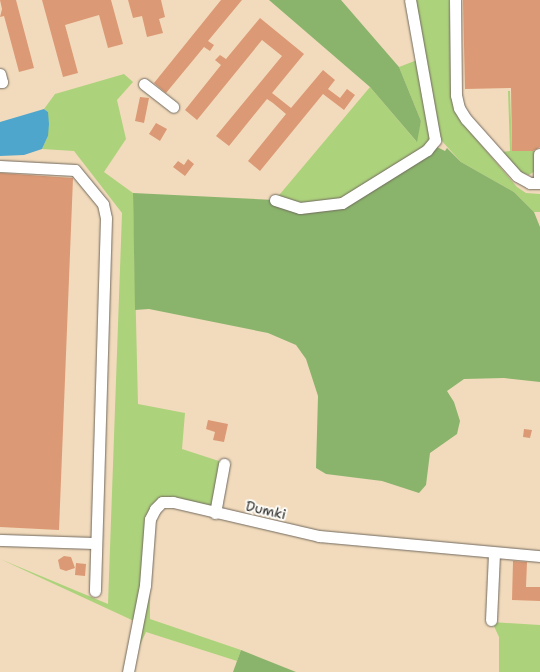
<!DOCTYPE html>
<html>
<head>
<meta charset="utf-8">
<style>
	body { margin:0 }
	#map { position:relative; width:540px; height:672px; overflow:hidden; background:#f2dbbc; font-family:"Shantell Sans",sans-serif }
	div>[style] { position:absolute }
	.green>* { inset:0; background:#add27c }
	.forest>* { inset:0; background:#8ab46c }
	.water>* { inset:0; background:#4fa6cc }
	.building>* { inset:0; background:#dc9975 }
	.roads { filter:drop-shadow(0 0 1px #71695e) drop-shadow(0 0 1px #71695e) }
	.minor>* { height:11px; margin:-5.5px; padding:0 5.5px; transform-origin:5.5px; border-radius:5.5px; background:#fff }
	span { translate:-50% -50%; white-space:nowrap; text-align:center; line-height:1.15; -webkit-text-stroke:4px #fdfcf7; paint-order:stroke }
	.street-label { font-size:14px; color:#2b2b2b }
</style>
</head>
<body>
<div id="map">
	<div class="green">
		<i style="clip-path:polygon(414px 0,449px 0,454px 105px,459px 119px,517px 187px,526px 193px,540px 194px,540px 212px,534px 212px,514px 192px,461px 162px,441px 140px,437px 132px)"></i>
		<i style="clip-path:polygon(417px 60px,433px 140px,342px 203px,321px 207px,275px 200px,370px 87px,416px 141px,421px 121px,399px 67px)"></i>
		<i style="clip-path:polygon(124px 74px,133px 82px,117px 100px,126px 139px,104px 172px,133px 193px,138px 404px,185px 413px,182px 449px,222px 462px,214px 509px,157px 503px,134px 621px,0 559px,108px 604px,122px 213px,74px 151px,42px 149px,48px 136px,48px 112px,44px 109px,55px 94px)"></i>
		<i style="clip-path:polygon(508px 91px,510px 91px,512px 151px,535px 151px,535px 171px,529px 175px,519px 172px,502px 152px,510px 151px)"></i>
		<i style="clip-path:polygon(148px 588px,150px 596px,150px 619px,241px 650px,237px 661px,146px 632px,138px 649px)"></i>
		<i style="clip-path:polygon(492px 622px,540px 625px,540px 672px,499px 672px,499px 637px)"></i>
	</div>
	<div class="forest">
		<i style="clip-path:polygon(269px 0,341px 0,399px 67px,421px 121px,417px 142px,370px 87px)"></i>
		<i style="clip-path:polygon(435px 146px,445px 151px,447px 148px,461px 162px,514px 192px,534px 212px,540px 227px,540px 382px,504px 378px,464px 379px,447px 391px,454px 402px,460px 421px,457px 434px,430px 453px,426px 485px,419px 493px,382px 481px,326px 474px,316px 468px,318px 396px,306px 359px,296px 345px,268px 333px,149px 309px,135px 310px,133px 193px,275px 200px,300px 208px,342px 203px)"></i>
		<i style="clip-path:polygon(241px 650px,296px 672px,233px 672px)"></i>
	</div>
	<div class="water">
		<i style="clip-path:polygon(44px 109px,48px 112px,49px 124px,48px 136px,42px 149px,24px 155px,0 156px,0 122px)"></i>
	</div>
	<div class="building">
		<i style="clip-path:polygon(0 0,16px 0,34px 68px,19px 72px,4px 16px,0 17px,2px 9px)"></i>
		<i style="clip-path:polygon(42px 0,111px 0,123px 44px,108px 48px,99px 15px,65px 25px,78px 73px,63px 77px)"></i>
		<i style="clip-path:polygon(128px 0,161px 0,165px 17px,159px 19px,163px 33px,147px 37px,142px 16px,133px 18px)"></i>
		<i style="clip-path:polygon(221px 0,242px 0,208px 41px,214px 45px,210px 51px,204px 47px,166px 93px,154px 83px)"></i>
		<i style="clip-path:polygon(463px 0,540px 0,540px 147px,533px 151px,512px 151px,511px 88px,465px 89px)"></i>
		<i style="clip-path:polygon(260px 18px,304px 54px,272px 93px,286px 104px,291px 108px,323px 70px,335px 80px,328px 89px,340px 98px,347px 89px,355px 95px,344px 110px,323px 94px,260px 171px,248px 161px,286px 114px,273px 103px,267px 99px,229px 146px,216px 136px,282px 56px,262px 40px,197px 120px,185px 110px,221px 65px,215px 60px,220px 55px,226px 59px)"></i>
		<i style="clip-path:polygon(140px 97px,149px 98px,144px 123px,135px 121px)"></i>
		<i style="clip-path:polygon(156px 123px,167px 129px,160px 141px,149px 134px)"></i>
		<i style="clip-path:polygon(188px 159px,194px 164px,185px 176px,173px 167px,178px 161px,184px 165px)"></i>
		<i style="clip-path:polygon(0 173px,73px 178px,59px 530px,0 527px)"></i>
		<i style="clip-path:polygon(208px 420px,228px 424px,224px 442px,213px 440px,215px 432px,206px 429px)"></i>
		<i style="clip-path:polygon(524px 429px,532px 430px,530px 438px,523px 437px)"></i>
		<i style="clip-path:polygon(64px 556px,71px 557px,75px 568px,66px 571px,60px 569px,58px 560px)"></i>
		<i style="clip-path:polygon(513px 561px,527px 562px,526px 587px,540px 587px,540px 601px,512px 600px)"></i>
		<i style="clip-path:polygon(76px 563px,86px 564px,85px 576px,75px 575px)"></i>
	</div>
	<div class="roads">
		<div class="minor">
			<i style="left:455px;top:0;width:95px;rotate:89.4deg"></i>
			<i style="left:456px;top:95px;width:13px;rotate:77deg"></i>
			<i style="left:459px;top:108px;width:13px;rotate:58deg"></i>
			<i style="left:466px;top:119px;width:76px;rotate:48.2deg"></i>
			<i style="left:517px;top:176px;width:15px;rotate:28deg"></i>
			<i style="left:530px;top:183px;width:10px"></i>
			<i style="left:0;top:74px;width:8px;rotate:76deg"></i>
			<i style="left:2px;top:82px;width:2px;rotate:180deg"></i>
			<i style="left:144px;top:84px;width:37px;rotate:38deg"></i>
			<i style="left:539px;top:154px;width:29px;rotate:90deg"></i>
			<i style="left:0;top:166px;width:75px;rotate:3.1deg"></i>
			<i style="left:75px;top:170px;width:44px;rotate:50.5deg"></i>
			<i style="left:103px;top:204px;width:14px;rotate:78deg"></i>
			<i style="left:106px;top:218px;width:373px;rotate:91.7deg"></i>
			<i style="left:275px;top:200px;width:26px;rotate:18deg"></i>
			<i style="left:300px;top:208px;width:42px;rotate:-6.8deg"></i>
			<i style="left:342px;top:203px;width:100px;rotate:-31.9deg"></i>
			<i style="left:427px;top:150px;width:13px;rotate:-51deg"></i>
			<i style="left:435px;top:140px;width:142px;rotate:-100.1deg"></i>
			<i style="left:215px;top:513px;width:50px;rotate:-79.6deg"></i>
			<i style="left:0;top:540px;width:96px;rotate:1.8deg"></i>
			<i style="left:491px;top:620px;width:66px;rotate:-87.4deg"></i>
			<i style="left:128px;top:672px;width:89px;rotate:-78.9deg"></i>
			<i style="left:145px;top:585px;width:66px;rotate:-85.7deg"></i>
			<i style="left:150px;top:519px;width:11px;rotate:-63deg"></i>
			<i style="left:155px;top:509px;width:10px;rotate:-45deg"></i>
			<i style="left:162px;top:502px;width:11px"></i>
			<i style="left:173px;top:502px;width:150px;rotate:13.1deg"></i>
			<i style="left:319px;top:536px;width:222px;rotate:5.2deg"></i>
		</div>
	</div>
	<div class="street-label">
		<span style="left:266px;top:510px;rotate:13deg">Dumki</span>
	</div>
</div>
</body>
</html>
